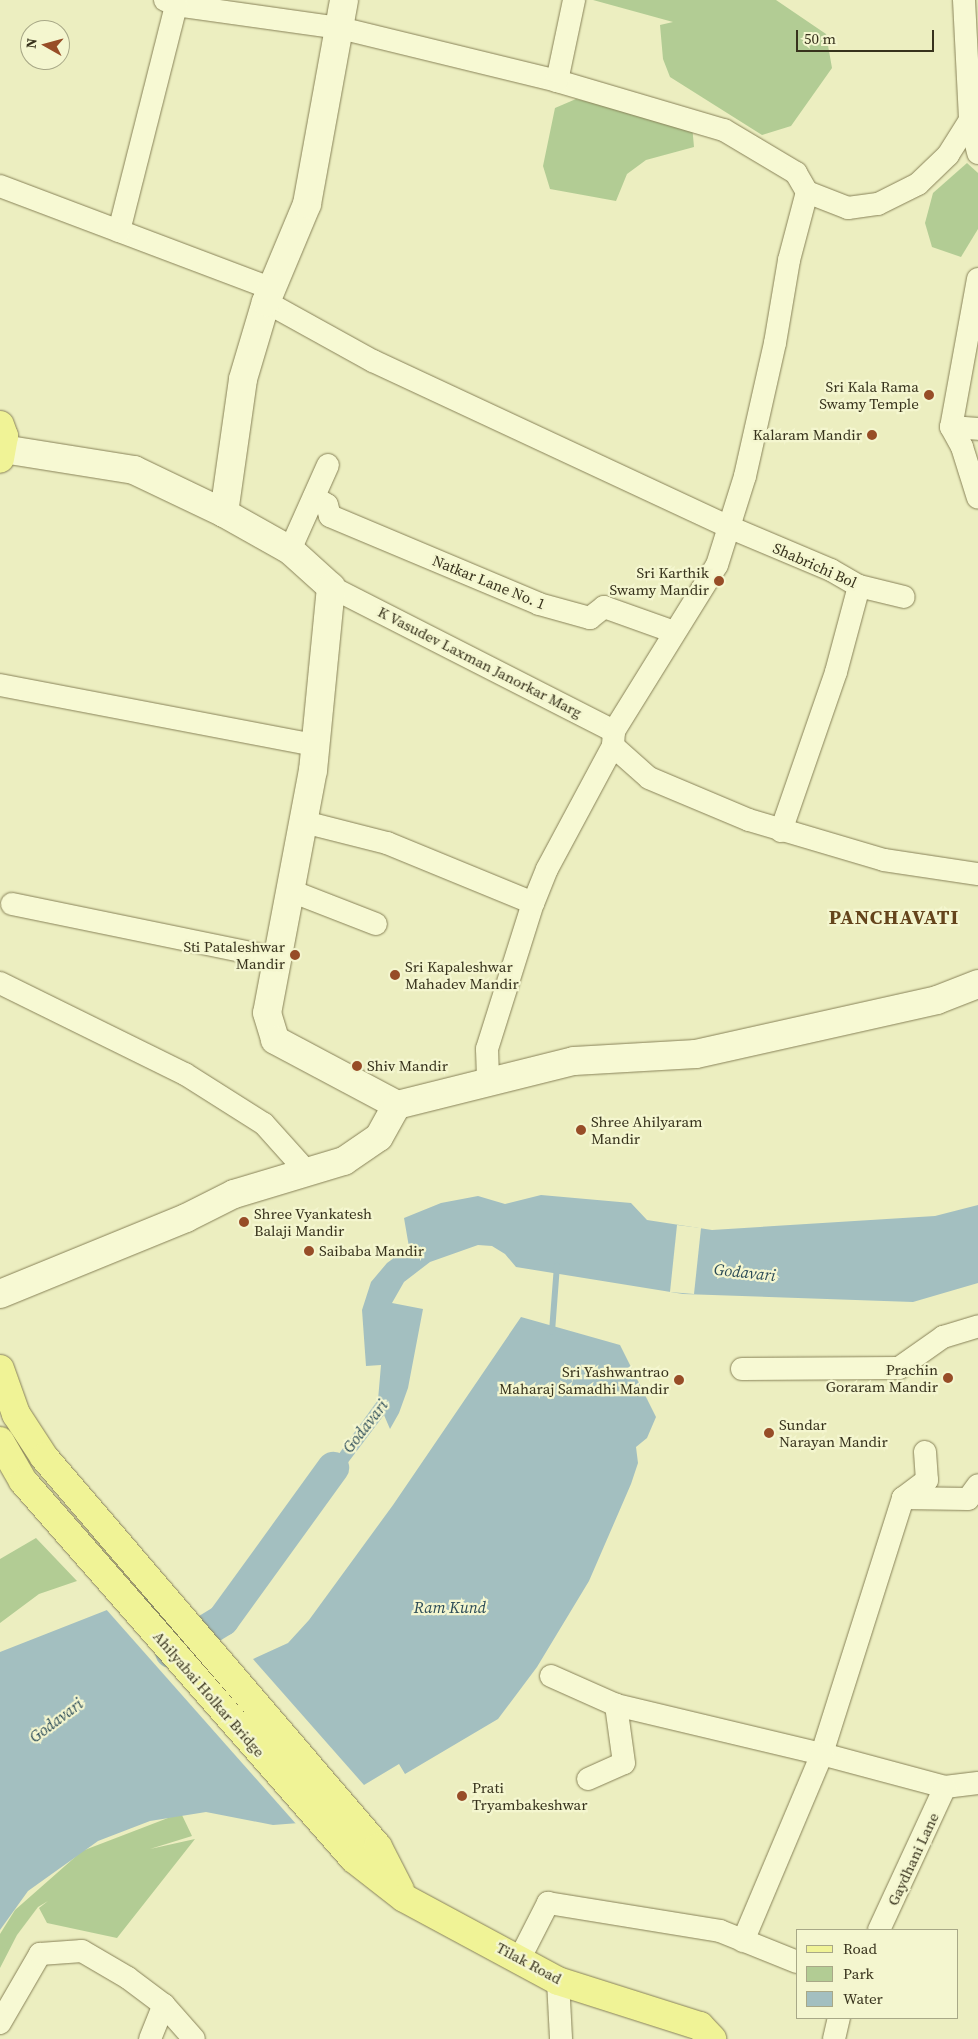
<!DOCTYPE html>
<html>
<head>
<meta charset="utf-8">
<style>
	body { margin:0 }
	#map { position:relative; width:978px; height:2039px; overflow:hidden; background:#eceec0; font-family:"Source Serif 4",serif }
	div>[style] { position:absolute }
	.green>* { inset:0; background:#b2cc94 }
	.water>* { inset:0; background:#a3bfc0 }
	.pier>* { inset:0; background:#eceec0 }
	.stream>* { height:5.5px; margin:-2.75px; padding:0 2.75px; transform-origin:2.75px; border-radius:2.75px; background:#a3bfc0 }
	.river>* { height:32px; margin:-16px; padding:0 16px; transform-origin:16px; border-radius:16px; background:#a3bfc0 }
	.roads { filter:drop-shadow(0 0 1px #888258) drop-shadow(0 0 1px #888258) }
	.street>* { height:22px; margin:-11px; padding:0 11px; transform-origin:11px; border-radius:11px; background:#f7f9d3 }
	.secondary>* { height:28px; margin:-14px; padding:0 14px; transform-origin:14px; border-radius:14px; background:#f7f9d3 }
	.primary>* { height:28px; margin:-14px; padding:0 14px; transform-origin:14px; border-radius:14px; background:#f0f396 }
	.dots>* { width:14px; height:14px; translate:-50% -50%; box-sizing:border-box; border:2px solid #f4f6cf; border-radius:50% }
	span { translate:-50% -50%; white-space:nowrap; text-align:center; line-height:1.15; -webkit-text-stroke:4.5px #f4f6cf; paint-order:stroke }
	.poi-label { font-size:15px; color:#37321c }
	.right { translate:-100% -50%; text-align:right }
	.left { translate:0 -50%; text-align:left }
	.street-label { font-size:15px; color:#37321c }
	.water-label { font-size:16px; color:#2b4b57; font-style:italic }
	.district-label { font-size:20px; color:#64441b; font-weight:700; letter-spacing:1px }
	.legend { position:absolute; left:796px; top:1929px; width:162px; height:90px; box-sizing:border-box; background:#f4f6cf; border:1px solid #a8a887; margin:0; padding:6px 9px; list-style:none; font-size:15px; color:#37321c }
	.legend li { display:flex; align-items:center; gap:10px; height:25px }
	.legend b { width:25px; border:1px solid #a8a887 }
	.north { position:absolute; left:20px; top:20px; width:50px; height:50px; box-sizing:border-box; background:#f4f6cf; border:1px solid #a8a887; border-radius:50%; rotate:277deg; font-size:14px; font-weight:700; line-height:20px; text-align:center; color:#37321c }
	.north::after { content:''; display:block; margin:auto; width:18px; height:22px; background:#974d27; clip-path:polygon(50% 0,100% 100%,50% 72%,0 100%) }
	.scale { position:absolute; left:796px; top:30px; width:138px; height:22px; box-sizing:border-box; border:2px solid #37321c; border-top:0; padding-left:6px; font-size:15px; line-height:18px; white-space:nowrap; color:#37321c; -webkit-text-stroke:4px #f4f6cf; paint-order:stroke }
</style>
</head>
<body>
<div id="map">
	<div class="green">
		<i style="clip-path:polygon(593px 0,776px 0,826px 34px,832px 68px,791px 126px,762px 135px,670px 77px,663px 59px,660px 25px,673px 22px)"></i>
		<i style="clip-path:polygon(576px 99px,692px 125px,694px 147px,646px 160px,627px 174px,616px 201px,550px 189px,543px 166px,555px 108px)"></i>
		<i style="clip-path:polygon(967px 163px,978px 173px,978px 229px,961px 257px,932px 247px,925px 223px,933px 193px)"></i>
		<i style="clip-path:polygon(36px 1538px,77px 1581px,39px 1594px,0 1623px,0 1559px)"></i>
		<i style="clip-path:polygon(181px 1813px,192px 1836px,150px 1849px,195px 1839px,117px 1938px,47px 1923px,39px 1908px,48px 1901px,38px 1907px,17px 1935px,0 1968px,0 1934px,15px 1910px,82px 1851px)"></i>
	</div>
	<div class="water">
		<i style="clip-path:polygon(541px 1195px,631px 1203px,647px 1220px,712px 1230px,935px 1216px,978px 1205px,978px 1283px,913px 1302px,683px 1294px,516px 1267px,505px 1254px,492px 1246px,478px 1245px,430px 1262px,404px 1282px,392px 1303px,423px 1309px,408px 1388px,399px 1413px,390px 1429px,384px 1415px,312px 1510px,304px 1502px,378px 1400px,381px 1365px,366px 1366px,362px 1310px,371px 1282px,387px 1263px,409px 1247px,404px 1218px,441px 1203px,478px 1196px,505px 1204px)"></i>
		<i style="clip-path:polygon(521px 1317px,620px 1345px,656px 1417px,647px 1438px,636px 1447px,638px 1463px,631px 1484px,589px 1581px,537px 1667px,498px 1719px,405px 1774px,399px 1764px,364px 1785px,253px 1659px,288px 1643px,309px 1620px,393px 1505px)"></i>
		<i style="clip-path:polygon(163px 1588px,364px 1818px,273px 1825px,206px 1812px,150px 1821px,98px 1841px,28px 1891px,0 1930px,0 1652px)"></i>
	</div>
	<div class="pier">
		<i style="clip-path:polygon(677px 1225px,701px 1228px,694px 1294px,670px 1292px)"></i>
		<i style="clip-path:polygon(138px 1595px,340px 1823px,297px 1825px,105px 1608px)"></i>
	</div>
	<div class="stream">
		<i style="left:552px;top:1332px;width:66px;rotate:-85.7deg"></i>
	</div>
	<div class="river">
		<i style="left:171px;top:1652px;width:61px;rotate:-31.6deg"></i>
		<i style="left:223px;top:1620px;width:188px;rotate:-54.1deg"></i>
	</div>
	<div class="roads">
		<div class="street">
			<i style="left:165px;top:0;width:12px;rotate:24deg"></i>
			<i style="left:176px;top:5px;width:166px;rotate:8deg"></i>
			<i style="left:340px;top:28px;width:223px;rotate:13.7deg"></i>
			<i style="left:557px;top:81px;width:174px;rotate:16.4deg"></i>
			<i style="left:724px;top:130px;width:84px;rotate:30.8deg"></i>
			<i style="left:796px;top:173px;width:22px;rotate:60deg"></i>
			<i style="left:807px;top:192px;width:44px;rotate:21.3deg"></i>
			<i style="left:848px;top:208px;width:30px;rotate:-8deg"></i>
			<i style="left:878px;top:204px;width:45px;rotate:-26.6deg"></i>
			<i style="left:918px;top:184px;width:42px;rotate:-44deg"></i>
			<i style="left:948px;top:155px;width:41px;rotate:-57.8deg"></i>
			<i style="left:964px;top:0;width:120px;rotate:87.1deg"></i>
			<i style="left:970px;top:120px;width:34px;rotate:76deg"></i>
			<i style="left:557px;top:81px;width:83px;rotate:-78.1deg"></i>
			<i style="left:0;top:186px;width:291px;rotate:20.7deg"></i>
			<i style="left:119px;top:231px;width:233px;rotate:-75.8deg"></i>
			<i style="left:978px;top:279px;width:150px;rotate:100.3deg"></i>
			<i style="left:951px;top:427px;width:23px;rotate:61deg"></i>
			<i style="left:962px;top:447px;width:53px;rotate:72.6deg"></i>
			<i style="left:266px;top:302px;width:122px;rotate:28.9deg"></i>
			<i style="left:373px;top:361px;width:393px;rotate:25deg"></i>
			<i style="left:729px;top:527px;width:111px;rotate:22.9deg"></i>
			<i style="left:831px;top:570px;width:32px;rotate:30deg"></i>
			<i style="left:859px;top:586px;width:46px;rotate:13.7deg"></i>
			<i style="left:951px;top:427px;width:27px;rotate:4deg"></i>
			<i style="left:314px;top:497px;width:15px;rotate:32deg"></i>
			<i style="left:327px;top:505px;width:11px;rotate:75deg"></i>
			<i style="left:330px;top:516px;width:227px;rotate:22.8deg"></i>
			<i style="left:539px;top:604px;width:53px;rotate:15.4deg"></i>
			<i style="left:590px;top:618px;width:18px;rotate:-38deg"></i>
			<i style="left:604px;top:607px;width:74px;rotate:19.7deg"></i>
			<i style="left:290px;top:550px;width:93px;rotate:-65.9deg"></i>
			<i style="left:331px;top:587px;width:318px;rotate:27deg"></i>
			<i style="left:614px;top:731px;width:15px;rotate:94deg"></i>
			<i style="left:613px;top:746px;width:140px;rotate:118.2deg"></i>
			<i style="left:547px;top:869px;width:37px;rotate:112deg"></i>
			<i style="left:533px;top:903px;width:153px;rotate:107.5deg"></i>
			<i style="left:487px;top:1049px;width:35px;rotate:88deg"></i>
			<i style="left:0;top:685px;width:321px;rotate:10.8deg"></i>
			<i style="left:614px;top:731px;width:195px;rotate:-58.2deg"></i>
			<i style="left:717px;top:565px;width:93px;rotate:-72.5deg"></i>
			<i style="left:745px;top:476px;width:136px;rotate:-77.3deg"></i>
			<i style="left:775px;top:343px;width:84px;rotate:-80.4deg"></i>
			<i style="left:789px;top:260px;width:70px;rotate:-75.2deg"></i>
			<i style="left:613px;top:746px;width:48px;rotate:41.6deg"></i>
			<i style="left:649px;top:778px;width:108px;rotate:22.8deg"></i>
			<i style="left:749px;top:820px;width:141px;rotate:16.5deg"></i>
			<i style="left:884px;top:860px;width:95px;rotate:8.5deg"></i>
			<i style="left:304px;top:822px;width:86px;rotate:14.2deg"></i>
			<i style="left:387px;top:843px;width:158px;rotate:22.3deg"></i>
			<i style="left:781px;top:831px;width:168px;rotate:-70.9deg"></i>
			<i style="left:836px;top:672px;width:89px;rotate:-75deg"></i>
			<i style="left:291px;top:891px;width:91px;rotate:21.2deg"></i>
			<i style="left:12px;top:904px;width:269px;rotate:11.6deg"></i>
			<i style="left:0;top:983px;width:206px;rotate:26.2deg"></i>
			<i style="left:185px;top:1074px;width:93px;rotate:32.3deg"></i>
			<i style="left:264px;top:1124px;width:64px;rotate:48.1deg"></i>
			<i style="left:742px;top:1369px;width:157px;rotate:-0.4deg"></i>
			<i style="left:899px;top:1368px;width:54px;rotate:-35.2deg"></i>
			<i style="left:943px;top:1337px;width:37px;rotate:-17deg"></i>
			<i style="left:925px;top:1452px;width:28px;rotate:86deg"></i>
			<i style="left:927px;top:1480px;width:30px;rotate:143deg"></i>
			<i style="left:903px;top:1498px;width:269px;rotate:107.6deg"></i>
			<i style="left:822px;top:1754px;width:127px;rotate:15deg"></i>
			<i style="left:945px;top:1787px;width:33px;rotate:-7deg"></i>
			<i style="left:903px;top:1498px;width:65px;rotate:0.9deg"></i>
			<i style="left:968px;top:1499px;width:17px;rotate:-54deg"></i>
			<i style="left:551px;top:1676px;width:71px;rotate:24deg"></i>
			<i style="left:616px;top:1705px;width:212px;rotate:13.4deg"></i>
			<i style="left:822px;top:1754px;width:203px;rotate:112.9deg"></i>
			<i style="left:588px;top:1779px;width:39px;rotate:-24deg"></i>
			<i style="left:624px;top:1763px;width:59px;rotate:-97.9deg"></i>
			<i style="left:879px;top:1930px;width:157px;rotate:-65.2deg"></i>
			<i style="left:520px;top:1958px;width:62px;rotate:-63deg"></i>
			<i style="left:548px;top:1903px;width:174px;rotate:9.2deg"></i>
			<i style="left:720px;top:1931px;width:83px;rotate:21.9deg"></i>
			<i style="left:558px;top:1981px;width:58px;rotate:87deg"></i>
			<i style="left:0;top:2023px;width:80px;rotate:-59.9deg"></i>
			<i style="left:40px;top:1954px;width:42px;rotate:-4.1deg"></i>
			<i style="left:82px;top:1951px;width:53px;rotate:30.4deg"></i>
			<i style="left:128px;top:1978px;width:45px;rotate:36.9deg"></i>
			<i style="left:164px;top:2005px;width:45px;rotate:48.6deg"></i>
			<i style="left:150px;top:2039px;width:37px;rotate:-68deg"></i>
			<i style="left:834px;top:2039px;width:22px;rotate:-77deg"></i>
		</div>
		<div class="secondary">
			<i style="left:3px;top:449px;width:133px;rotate:9.1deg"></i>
			<i style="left:134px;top:470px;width:100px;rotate:25.5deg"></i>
			<i style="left:224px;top:513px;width:76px;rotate:29.3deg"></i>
			<i style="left:290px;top:550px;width:55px;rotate:42.1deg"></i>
			<i style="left:331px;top:587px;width:184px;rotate:95.6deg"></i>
			<i style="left:313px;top:770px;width:247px;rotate:100.7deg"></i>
			<i style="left:267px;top:1013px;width:28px;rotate:73deg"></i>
			<i style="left:275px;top:1040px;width:138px;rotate:28deg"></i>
			<i style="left:224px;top:513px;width:135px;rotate:-81.9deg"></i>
			<i style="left:243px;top:379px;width:80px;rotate:-73.4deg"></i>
			<i style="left:266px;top:302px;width:106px;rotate:-67.3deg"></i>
			<i style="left:307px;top:204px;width:207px;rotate:-79.7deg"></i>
			<i style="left:0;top:1294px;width:201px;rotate:-22.2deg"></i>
			<i style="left:186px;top:1218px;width:54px;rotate:-26.6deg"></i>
			<i style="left:234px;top:1194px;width:115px;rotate:-16.7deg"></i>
			<i style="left:344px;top:1161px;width:42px;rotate:-34.4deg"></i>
			<i style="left:379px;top:1137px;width:37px;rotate:-61deg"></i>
			<i style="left:397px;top:1105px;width:182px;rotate:-14deg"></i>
			<i style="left:574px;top:1061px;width:122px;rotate:-3.3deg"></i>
			<i style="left:696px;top:1054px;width:247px;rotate:-12.6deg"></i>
			<i style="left:937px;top:1000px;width:44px;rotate:-21.3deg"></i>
		</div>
		<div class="primary">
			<i style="left:0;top:425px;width:12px;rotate:70deg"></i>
			<i style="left:4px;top:436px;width:23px;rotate:100deg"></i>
			<i style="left:0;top:1369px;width:48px;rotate:70.4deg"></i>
			<i style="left:16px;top:1414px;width:51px;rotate:56.9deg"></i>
			<i style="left:44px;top:1457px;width:513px;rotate:49.42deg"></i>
			<i style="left:378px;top:1847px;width:48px;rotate:62.9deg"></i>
			<i style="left:0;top:1441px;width:46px;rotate:60.1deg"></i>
			<i style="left:23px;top:1481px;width:502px;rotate:48.79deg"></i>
			<i style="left:354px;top:1859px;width:63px;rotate:38deg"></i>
			<i style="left:404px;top:1898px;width:175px;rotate:28.3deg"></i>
			<i style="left:558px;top:1981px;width:149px;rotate:17.6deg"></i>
			<i style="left:700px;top:2026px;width:18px;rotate:47deg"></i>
		</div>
	</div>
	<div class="dots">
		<i style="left:929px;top:395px;background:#974d27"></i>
		<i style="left:872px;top:435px;background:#974d27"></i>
		<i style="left:719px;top:581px;background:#974d27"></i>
		<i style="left:295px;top:955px;background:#974d27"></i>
		<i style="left:395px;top:975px;background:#974d27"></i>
		<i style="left:357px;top:1066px;background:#974d27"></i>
		<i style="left:581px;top:1130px;background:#974d27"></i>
		<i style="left:244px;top:1222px;background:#974d27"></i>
		<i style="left:309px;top:1251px;background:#974d27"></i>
		<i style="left:948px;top:1378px;background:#974d27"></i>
		<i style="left:679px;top:1380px;background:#974d27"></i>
		<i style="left:769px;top:1433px;background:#974d27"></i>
		<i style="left:462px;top:1796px;background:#974d27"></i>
	</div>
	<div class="poi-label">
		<span class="right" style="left:919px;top:395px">Sri Kala Rama<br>Swamy Temple</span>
		<span class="right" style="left:862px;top:435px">Kalaram Mandir</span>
		<span class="right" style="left:709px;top:581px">Sri Karthik<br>Swamy Mandir</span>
		<span class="right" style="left:285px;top:955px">Sti Pataleshwar<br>Mandir</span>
		<span class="left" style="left:405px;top:975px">Sri Kapaleshwar<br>Mahadev Mandir</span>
		<span class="left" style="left:367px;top:1066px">Shiv Mandir</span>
		<span class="left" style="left:591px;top:1130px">Shree Ahilyaram<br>Mandir</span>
		<span class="left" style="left:254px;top:1222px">Shree Vyankatesh<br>Balaji Mandir</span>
		<span class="left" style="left:319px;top:1251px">Saibaba Mandir</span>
		<span class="right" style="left:938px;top:1378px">Prachin<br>Goraram Mandir</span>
		<span class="right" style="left:669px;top:1380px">Sri Yashwantrao<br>Maharaj Samadhi Mandir</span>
		<span class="left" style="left:779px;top:1433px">Sundar<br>Narayan Mandir</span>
		<span class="left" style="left:472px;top:1796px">Prati<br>Tryambakeshwar</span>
	</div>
	<div class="street-label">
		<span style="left:815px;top:565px;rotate:24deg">Shabrichi Bol</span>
		<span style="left:489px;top:582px;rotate:22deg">Natkar Lane No. 1</span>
		<span style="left:480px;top:662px;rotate:27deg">K Vasudev Laxman Janorkar Marg</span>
		<span style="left:209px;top:1694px;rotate:49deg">Ahilyabai Holkar Bridge</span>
		<span style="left:913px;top:1859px;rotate:-65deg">Gaydhani Lane</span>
		<span style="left:529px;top:1963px;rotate:28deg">Tilak Road</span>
	</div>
	<div class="water-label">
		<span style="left:745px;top:1272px;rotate:6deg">Godavari</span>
		<span style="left:365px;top:1426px;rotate:-52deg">Godavari</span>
		<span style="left:450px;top:1607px">Ram Kund</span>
		<span style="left:56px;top:1720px;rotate:-37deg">Godavari</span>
	</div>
	<div class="district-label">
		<span style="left:894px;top:917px">PANCHAVATI</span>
	</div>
	<ul class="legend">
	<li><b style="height:6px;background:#f0f396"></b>Road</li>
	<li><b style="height:14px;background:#b2cc94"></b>Park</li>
	<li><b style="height:14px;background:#a3bfc0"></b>Water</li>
	</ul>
	<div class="north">N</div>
	<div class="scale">50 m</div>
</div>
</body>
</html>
